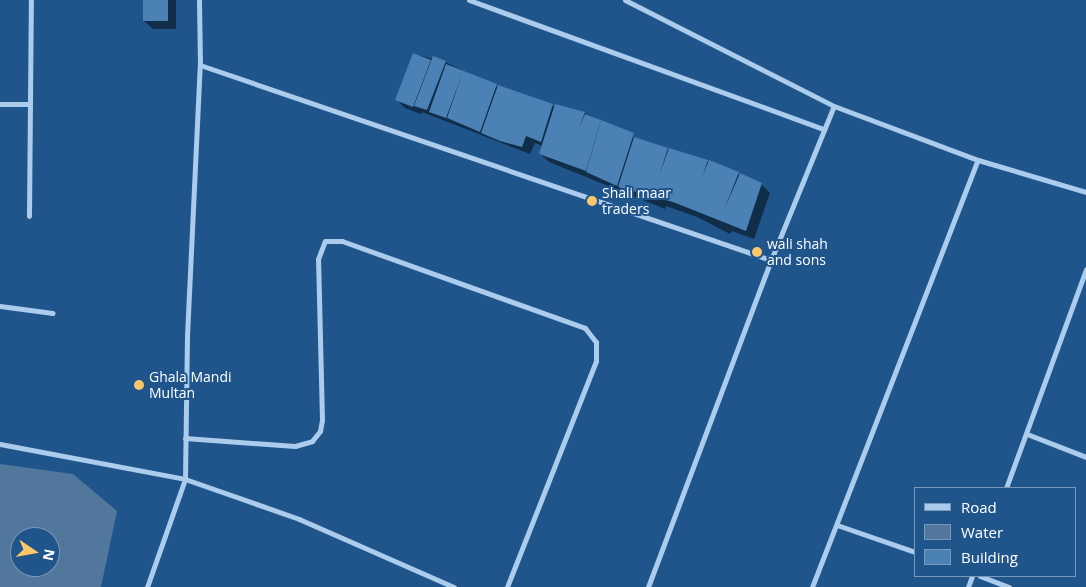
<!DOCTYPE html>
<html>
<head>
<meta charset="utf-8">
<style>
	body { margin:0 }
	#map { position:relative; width:1086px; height:587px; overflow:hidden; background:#1f558b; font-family:"Open Sans",sans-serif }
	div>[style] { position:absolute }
	.water>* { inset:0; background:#52779d }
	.shadow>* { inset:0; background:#0007 }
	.building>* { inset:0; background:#4b81b4 }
	.minor>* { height:5px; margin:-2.5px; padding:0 2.5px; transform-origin:2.5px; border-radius:2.5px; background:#abccec }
	.dots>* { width:14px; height:14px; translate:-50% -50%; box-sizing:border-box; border:2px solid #1f558b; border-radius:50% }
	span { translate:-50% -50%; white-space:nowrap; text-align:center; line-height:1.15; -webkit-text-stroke:4px #1f558b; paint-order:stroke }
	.poi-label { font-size:14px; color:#fff }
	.left { translate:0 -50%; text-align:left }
	.legend { position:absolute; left:914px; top:487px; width:162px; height:90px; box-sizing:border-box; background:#1f558b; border:1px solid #7999b9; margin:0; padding:6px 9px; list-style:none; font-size:15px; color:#fff }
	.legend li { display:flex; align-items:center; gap:10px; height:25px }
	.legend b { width:25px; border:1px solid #7999b9 }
	.north { position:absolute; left:10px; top:527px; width:50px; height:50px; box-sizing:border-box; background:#1f558b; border:1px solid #7999b9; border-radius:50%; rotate:102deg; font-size:14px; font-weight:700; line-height:20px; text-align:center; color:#fff }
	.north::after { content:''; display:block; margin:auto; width:18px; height:22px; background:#fac76b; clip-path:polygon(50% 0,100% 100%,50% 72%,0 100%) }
</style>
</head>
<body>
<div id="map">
	<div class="water">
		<i style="clip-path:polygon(evenodd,0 464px,73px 474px,117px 511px,101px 587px,0 587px,0 464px,20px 537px,50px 537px,50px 567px,20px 567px,20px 537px)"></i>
	</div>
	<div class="shadow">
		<i style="clip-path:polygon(144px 0,176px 0,176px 29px,153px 29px,144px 21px)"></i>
		<i style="clip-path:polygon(414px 54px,445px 62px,499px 88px,555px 107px,585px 113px,639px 140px,707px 161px,761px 184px,770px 193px,754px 239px,732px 231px,730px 234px,697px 217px,666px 206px,665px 209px,549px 162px,540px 154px,543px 146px,535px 143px,530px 154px,422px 112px,421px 114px,405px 108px,397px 100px)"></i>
	</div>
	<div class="building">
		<i style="clip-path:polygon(143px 0,168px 0,168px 21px,143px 21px)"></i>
		<i style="clip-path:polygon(413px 53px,431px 60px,413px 107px,395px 100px)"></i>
		<i style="clip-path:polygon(433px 56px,446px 61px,427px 110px,414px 106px)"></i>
		<i style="clip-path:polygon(446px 64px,497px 84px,480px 132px,447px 118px,462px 74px,446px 118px,429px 112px)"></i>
		<i style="clip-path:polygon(498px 85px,553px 104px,541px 142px,526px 136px,522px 147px,500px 141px,510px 114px,500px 141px,481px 133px)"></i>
		<i style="clip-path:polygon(555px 104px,585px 112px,579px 129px,585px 114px,601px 120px,586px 171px,539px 154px)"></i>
		<i style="clip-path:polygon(601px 120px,634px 133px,617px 186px,586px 172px)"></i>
		<i style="clip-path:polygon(634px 137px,668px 148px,659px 176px,669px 148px,708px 160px,702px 177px,709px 160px,739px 172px,724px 210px,740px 173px,762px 183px,746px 231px,673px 202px,618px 187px)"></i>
	</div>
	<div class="minor">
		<i style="left:469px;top:0;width:378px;rotate:20deg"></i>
		<i style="left:625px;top:0;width:234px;rotate:26.9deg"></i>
		<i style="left:834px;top:106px;width:154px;rotate:20.6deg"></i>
		<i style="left:978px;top:160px;width:113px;rotate:16.5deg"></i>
		<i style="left:200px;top:65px;width:603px;rotate:18.86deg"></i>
		<i style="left:0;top:104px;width:30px"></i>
		<i style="left:29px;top:216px;width:216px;rotate:-89.5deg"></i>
		<i style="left:0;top:306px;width:53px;rotate:7.5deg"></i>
		<i style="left:1027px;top:434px;width:63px;rotate:21.3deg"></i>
		<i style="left:185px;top:438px;width:110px;rotate:4.2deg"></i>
		<i style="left:295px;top:446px;width:18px;rotate:-16deg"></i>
		<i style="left:312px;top:441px;width:13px;rotate:-51deg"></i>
		<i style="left:320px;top:431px;width:11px;rotate:-80deg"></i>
		<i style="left:322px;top:420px;width:161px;rotate:-91.4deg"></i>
		<i style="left:318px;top:259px;width:19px;rotate:-69deg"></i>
		<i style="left:325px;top:241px;width:17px"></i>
		<i style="left:342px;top:241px;width:258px;rotate:19.7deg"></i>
		<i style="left:585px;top:328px;width:18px;rotate:52deg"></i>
		<i style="left:596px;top:342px;width:19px;rotate:90deg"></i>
		<i style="left:596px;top:361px;width:243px;rotate:111.5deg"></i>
		<i style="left:0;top:444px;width:188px;rotate:10.7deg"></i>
		<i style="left:185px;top:479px;width:121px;rotate:19.3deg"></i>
		<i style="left:299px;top:519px;width:169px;rotate:23.7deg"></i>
		<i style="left:1006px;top:488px;width:233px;rotate:-69.9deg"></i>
		<i style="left:837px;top:525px;width:83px;rotate:19.1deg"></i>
		<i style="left:980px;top:576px;width:31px;rotate:21deg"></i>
		<i style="left:147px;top:587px;width:114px;rotate:-70.6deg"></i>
		<i style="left:185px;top:479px;width:143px;rotate:-89.2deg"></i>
		<i style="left:187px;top:336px;width:271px;rotate:-87.3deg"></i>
		<i style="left:200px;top:65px;width:65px;rotate:-90.9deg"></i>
		<i style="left:648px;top:587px;width:349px;rotate:-69.4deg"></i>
		<i style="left:771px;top:260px;width:166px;rotate:-67.8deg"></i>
		<i style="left:812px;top:587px;width:458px;rotate:-68.8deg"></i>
		<i style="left:968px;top:587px;width:12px;rotate:-70deg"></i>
	</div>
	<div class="dots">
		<i style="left:592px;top:201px;background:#fac76b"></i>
		<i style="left:757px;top:252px;background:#fac76b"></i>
		<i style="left:139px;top:385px;background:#fac76b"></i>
	</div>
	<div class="poi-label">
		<span class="left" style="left:602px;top:201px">Shali maar<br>traders</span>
		<span class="left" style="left:767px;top:252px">wali shah<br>and sons</span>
		<span class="left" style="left:149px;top:385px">Ghala Mandi<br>Multan</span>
	</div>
	<ul class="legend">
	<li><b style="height:6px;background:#abccec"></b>Road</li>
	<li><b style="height:14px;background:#52779d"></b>Water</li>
	<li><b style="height:14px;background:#4b81b4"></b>Building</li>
	</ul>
	<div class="north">N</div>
</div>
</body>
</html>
